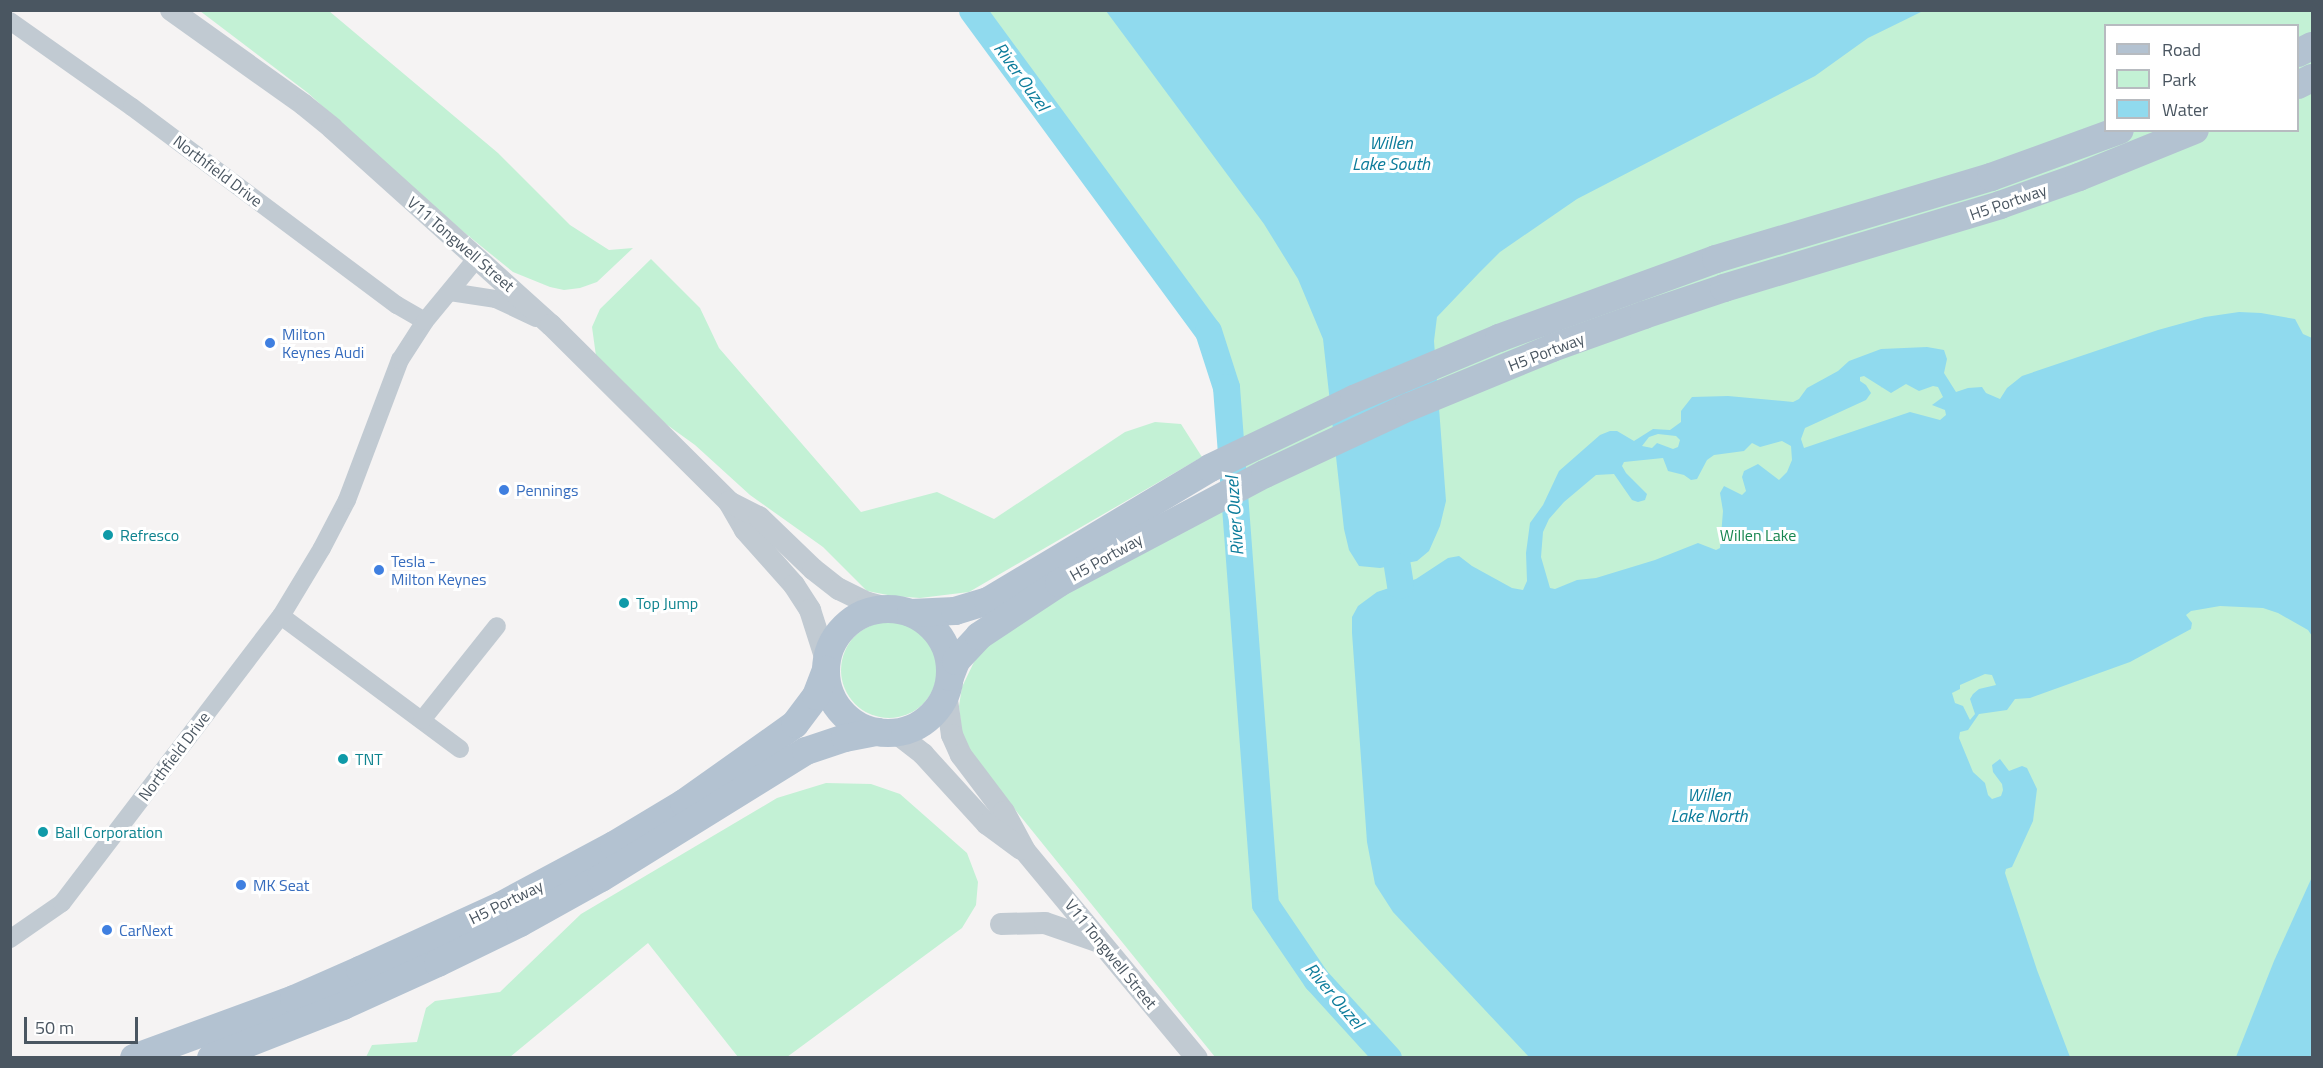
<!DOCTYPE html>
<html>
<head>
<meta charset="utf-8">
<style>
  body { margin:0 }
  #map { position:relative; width:2323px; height:1068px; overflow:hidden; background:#f5f3f3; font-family:"Titillium Web",sans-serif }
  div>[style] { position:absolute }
  .green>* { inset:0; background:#c3f1d5 }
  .round { border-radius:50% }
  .water>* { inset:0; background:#90daee }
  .river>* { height:27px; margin:-13.5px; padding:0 13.5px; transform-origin:13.5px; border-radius:13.5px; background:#90daee }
  .minor>* { height:18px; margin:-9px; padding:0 9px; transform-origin:9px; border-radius:9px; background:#c1cad2 }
  .tertiary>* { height:22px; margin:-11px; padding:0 11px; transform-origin:11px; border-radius:11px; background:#c1cad2 }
  .primary>* { height:28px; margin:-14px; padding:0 14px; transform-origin:14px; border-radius:14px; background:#b3c2d1 }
  .primary>.ring { margin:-14px; padding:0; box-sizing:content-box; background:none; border:28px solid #b3c2d1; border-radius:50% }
  .dots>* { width:16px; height:16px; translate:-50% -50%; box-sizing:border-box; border:3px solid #fff; border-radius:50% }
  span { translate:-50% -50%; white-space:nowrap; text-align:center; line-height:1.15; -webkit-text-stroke:6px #fff; paint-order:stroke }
  .street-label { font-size:16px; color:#4a5661 }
  .shop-label { font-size:16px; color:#366cbe }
  .left { translate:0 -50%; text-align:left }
  .culture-label { font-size:16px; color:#0d838f }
  .park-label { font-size:16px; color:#17864f }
  .water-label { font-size:18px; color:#0c7c9b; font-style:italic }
  .frame { position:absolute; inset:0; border:12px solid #4a5661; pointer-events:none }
  .legend { position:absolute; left:2104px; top:24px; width:195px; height:108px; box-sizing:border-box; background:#fff; border:2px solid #b7bbc0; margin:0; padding:8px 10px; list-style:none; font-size:18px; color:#4a5661 }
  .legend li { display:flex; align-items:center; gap:12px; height:30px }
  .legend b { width:30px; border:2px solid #b7bbc0 }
  .scale { position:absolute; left:24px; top:1017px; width:114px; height:27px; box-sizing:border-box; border:3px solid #4a5661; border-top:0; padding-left:8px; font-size:18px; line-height:21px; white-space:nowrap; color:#4a5661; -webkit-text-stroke:4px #fff; paint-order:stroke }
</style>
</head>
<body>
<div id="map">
  <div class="green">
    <div style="clip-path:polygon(200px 11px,329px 11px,498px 153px,570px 225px,609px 250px,633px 248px,597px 282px,580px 288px,564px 290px,550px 287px,513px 272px,439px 212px,308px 93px)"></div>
    <div style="clip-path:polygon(evenodd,972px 11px,2312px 11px,2312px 1057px,1215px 1057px,979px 765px,962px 736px,959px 706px,962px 687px,974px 662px,988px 642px,1236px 489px,1226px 387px,1208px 331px,972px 11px,2106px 26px,2298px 26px,2298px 130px,2106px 130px,2106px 26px)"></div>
    <div style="clip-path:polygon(651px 259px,700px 308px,719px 348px,861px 512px,937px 492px,994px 519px,1125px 432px,1155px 422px,1181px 424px,1202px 457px,969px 592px,920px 598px,893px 596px,867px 591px,823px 547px,750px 495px,695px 445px,652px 414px,596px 356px,592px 327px,600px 309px)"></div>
    <div class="round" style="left:841px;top:622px;width:96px;height:96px"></div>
    <div style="clip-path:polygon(826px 783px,871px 784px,900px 794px,967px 853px,978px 882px,976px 905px,962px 928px,787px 1057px,738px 1057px,648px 943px,510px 1057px,366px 1057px,372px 1045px,417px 1042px,426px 1008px,435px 1001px,500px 992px,581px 914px,777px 798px)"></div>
  </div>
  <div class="water">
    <div style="clip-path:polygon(1106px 11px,1923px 11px,1868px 38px,1815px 76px,1577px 199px,1500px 252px,1479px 273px,1437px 317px,1434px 341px,1446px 501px,1440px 526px,1429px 551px,1417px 561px,1380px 568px,1359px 566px,1349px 550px,1344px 529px,1323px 339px,1298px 279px,1264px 224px)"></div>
    <div style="clip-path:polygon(evenodd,2239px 312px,2261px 313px,2295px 319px,2303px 334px,2312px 338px,2312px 636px,2308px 630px,2278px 613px,2263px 608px,2220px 606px,2191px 611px,2186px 615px,2192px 623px,2191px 629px,2130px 662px,2030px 698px,2015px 699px,2007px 710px,1979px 714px,1968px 730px,1960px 732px,1959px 738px,1973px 772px,1985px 783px,1988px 795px,1992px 799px,2001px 796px,2003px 790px,2002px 784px,1993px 772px,1992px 765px,2000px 759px,2009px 771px,2022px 766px,2027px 768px,2037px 789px,2033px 821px,2012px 867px,2006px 869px,2005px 873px,2037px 970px,2070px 1057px,1529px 1057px,1393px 912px,1375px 884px,1367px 842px,1352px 633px,1352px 617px,1358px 606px,1377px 592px,1416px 579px,1448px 558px,1459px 556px,1472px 566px,1512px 588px,1523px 590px,1527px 581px,1526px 553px,1530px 523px,1543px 505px,1559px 471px,1600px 435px,1610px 431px,1617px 431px,1634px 441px,1653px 429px,1670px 430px,1681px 422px,1681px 411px,1692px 397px,1728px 396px,1793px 402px,1799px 399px,1807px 388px,1838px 371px,1849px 361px,1881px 349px,1927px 347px,1944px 350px,1947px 359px,1944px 373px,1956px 392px,1968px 388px,1982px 387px,1986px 393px,2000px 399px,2007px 388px,2022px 376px,2158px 330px,2205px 317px,2239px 312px,1864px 376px,1891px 393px,1906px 384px,1919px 391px,1933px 386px,1938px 387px,1943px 397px,1932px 405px,1945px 410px,1946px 415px,1940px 420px,1910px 412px,1804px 448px,1801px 439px,1805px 428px,1866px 400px,1871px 393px,1866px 385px,1860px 381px,1860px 377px,1864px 376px,2239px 312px,1658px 434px,1676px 436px,1680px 440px,1678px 447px,1673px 449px,1657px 443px,1652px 448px,1642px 446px,1649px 437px,1658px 434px,2239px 312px,1782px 441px,1791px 446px,1792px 460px,1787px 472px,1779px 480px,1758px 464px,1744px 471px,1742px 477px,1746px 491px,1742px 495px,1724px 486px,1720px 493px,1723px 511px,1720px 548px,1716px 550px,1698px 543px,1655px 560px,1596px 578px,1577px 580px,1555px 589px,1550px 588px,1541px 557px,1543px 532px,1549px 519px,1564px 502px,1596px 475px,1614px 474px,1632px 500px,1638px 502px,1645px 500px,1647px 494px,1626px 473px,1622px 466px,1624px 462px,1663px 458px,1668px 471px,1684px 475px,1691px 480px,1697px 479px,1707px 460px,1714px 455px,1744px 451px,1752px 443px,1760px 447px,1782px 441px,2239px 312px,1985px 674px,1992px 675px,1996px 685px,1979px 689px,1973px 694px,1970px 699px,1975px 714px,1970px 720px,1963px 706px,1955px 703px,1952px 693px,1960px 689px,1960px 685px,1985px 674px)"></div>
    <div style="clip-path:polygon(2312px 877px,2312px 1057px,2236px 1057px,2274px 961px)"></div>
  </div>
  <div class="river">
    <div style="left:972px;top:10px;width:398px;rotate:53.7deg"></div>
    <div style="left:1208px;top:331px;width:59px;rotate:72.2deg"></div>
    <div style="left:1226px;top:387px;width:518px;rotate:85.69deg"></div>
    <div style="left:1265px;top:904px;width:91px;rotate:55.8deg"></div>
    <div style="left:1316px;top:979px;width:107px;rotate:47.7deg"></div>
    <div style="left:1397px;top:566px;width:19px;rotate:81deg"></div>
  </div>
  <div class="minor">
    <div style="left:10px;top:21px;width:149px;rotate:35.2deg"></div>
    <div style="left:132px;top:107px;width:331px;rotate:36.8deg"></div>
    <div style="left:397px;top:305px;width:32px;rotate:30deg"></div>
    <div style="left:450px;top:292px;width:47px;rotate:8.7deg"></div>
    <div style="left:496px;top:299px;width:44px;rotate:25.4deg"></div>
    <div style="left:281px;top:616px;width:223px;rotate:36.6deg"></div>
    <div style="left:422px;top:720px;width:120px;rotate:-51.4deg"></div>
    <div style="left:10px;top:939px;width:63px;rotate:-34.7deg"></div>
    <div style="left:62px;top:903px;width:361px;rotate:-52.7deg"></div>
    <div style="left:281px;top:616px;width:79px;rotate:-58.9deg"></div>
    <div style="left:322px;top:548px;width:54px;rotate:-62.5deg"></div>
    <div style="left:347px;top:500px;width:150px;rotate:-69.3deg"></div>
    <div style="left:400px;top:360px;width:46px;rotate:-57.3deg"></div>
    <div style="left:425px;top:321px;width:82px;rotate:-50.5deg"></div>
  </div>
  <div class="tertiary">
    <div style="left:171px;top:10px;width:163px;rotate:35.5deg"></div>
    <div style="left:304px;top:105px;width:36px;rotate:39deg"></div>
    <div style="left:332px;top:128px;width:295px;rotate:42deg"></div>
    <div style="left:551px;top:325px;width:251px;rotate:44.8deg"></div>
    <div style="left:729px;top:502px;width:32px;rotate:60deg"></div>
    <div style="left:745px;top:530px;width:74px;rotate:48.3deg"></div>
    <div style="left:794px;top:585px;width:30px;rotate:57deg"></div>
    <div style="left:810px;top:610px;width:56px;rotate:72.2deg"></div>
    <div style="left:729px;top:502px;width:34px;rotate:27deg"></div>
    <div style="left:759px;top:517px;width:75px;rotate:43.9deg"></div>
    <div style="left:813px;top:569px;width:33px;rotate:38deg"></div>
    <div style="left:839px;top:589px;width:32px;rotate:26deg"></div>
    <div style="left:868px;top:603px;width:23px;rotate:15deg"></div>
    <div style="left:946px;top:693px;width:42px;rotate:81.9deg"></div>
    <div style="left:952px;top:735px;width:22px;rotate:66deg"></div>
    <div style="left:961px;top:755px;width:71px;rotate:53deg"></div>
    <div style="left:1004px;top:812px;width:44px;rotate:61.7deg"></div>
    <div style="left:1025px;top:851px;width:269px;rotate:50.3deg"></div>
    <div style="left:895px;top:732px;width:36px;rotate:38deg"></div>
    <div style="left:923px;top:754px;width:95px;rotate:47.6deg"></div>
    <div style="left:987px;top:824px;width:42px;rotate:36.3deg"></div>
    <div style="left:1001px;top:924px;width:44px;rotate:-1.3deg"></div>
    <div style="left:1045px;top:923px;width:55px;rotate:19.1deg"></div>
  </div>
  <div class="primary">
    <div style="left:2298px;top:53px;width:16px;rotate:-27deg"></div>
    <div style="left:2298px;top:85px;width:16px;rotate:-27deg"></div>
    <div class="ring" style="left:826px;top:609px;width:96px;height:96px"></div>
    <div style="left:911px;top:613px;width:44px;rotate:-2.6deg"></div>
    <div style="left:955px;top:611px;width:34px;rotate:-17deg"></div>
    <div style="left:988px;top:601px;width:259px;rotate:-30.9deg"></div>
    <div style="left:1210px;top:468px;width:160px;rotate:-25.6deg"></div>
    <div style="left:1354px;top:399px;width:157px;rotate:-22.8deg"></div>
    <div style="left:1499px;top:338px;width:231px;rotate:-20deg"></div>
    <div style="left:1716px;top:259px;width:287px;rotate:-16.6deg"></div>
    <div style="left:1991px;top:177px;width:137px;rotate:-20deg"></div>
    <div style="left:950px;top:677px;width:17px;rotate:-69deg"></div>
    <div style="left:956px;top:661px;width:34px;rotate:-47deg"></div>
    <div style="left:979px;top:636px;width:96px;rotate:-33.5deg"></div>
    <div style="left:1059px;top:583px;width:233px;rotate:-27.9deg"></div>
    <div style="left:1265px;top:474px;width:159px;rotate:-25deg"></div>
    <div style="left:1409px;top:407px;width:155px;rotate:-22.4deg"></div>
    <div style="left:1552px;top:348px;width:98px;rotate:-19.7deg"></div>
    <div style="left:1644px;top:315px;width:84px;rotate:-18.6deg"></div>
    <div style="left:1724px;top:288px;width:288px;rotate:-16.7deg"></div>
    <div style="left:2000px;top:205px;width:84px;rotate:-19.5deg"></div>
    <div style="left:2079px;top:177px;width:125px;rotate:-22.1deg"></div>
    <div style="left:134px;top:1058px;width:171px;rotate:-20.2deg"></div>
    <div style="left:294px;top:999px;width:72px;rotate:-23.7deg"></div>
    <div style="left:360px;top:970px;width:154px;rotate:-24.6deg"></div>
    <div style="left:500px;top:906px;width:129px;rotate:-28.2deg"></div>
    <div style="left:614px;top:845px;width:82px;rotate:-31deg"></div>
    <div style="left:684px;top:803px;width:136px;rotate:-35.4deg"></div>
    <div style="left:795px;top:724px;width:35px;rotate:-53deg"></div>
    <div style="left:816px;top:696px;width:28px;rotate:-69deg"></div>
    <div style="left:211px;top:1058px;width:142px;rotate:-21.5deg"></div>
    <div style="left:343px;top:1006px;width:104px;rotate:-24.4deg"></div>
    <div style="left:438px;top:963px;width:91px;rotate:-26deg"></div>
    <div style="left:520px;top:923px;width:93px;rotate:-29.1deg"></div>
    <div style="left:601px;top:878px;width:241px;rotate:-31.8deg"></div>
    <div style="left:806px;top:751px;width:41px;rotate:-18.4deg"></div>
    <div style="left:845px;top:738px;width:33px;rotate:-11deg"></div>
  </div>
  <div class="dots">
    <div style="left:270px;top:343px;background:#3f7fe0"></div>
    <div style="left:504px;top:490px;background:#3f7fe0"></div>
    <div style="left:108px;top:535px;background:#0f9aa8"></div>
    <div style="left:379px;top:570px;background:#3f7fe0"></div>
    <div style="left:624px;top:603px;background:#0f9aa8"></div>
    <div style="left:343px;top:759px;background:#0f9aa8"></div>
    <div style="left:43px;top:832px;background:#0f9aa8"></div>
    <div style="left:241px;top:885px;background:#3f7fe0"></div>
    <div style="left:107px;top:930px;background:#3f7fe0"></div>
  </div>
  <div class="street-label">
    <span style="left:218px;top:171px;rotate:37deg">Northfield Drive</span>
    <span style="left:2008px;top:202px;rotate:-19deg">H5 Portway</span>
    <span style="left:461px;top:244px;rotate:41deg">V11 Tongwell Street</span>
    <span style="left:1546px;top:352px;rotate:-21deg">H5 Portway</span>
    <span style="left:1106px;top:557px;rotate:-29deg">H5 Portway</span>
    <span style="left:174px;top:756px;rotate:-53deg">Northfield Drive</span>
    <span style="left:506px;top:902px;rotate:-26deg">H5 Portway</span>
    <span style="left:1111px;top:954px;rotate:51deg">V11 Tongwell Street</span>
  </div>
  <div class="shop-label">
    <span class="left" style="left:282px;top:343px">Milton<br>Keynes Audi</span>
    <span class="left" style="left:516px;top:490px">Pennings</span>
    <span class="left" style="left:391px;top:570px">Tesla -<br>Milton Keynes</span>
    <span class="left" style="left:253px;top:885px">MK Seat</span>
    <span class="left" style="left:119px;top:930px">CarNext</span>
  </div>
  <div class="culture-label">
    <span class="left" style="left:120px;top:535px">Refresco</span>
    <span class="left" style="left:636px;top:603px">Top Jump</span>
    <span class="left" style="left:355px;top:759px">TNT</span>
    <span class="left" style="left:55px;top:832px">Ball Corporation</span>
  </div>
  <div class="park-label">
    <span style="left:1758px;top:535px">Willen Lake</span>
  </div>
  <div class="water-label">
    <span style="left:1021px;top:77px;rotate:54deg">River Ouzel</span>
    <span style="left:1391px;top:154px">Willen<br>Lake South</span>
    <span style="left:1235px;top:516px;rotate:-94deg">River Ouzel</span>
    <span style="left:1709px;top:806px">Willen<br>Lake North</span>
    <span style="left:1334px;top:996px;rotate:50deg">River Ouzel</span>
  </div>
  <div class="frame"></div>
  <ul class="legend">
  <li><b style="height:8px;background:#b3c2d1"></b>Road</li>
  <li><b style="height:16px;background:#c3f1d5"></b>Park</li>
  <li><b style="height:16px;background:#90daee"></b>Water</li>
  </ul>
  <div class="scale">50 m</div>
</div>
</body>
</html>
